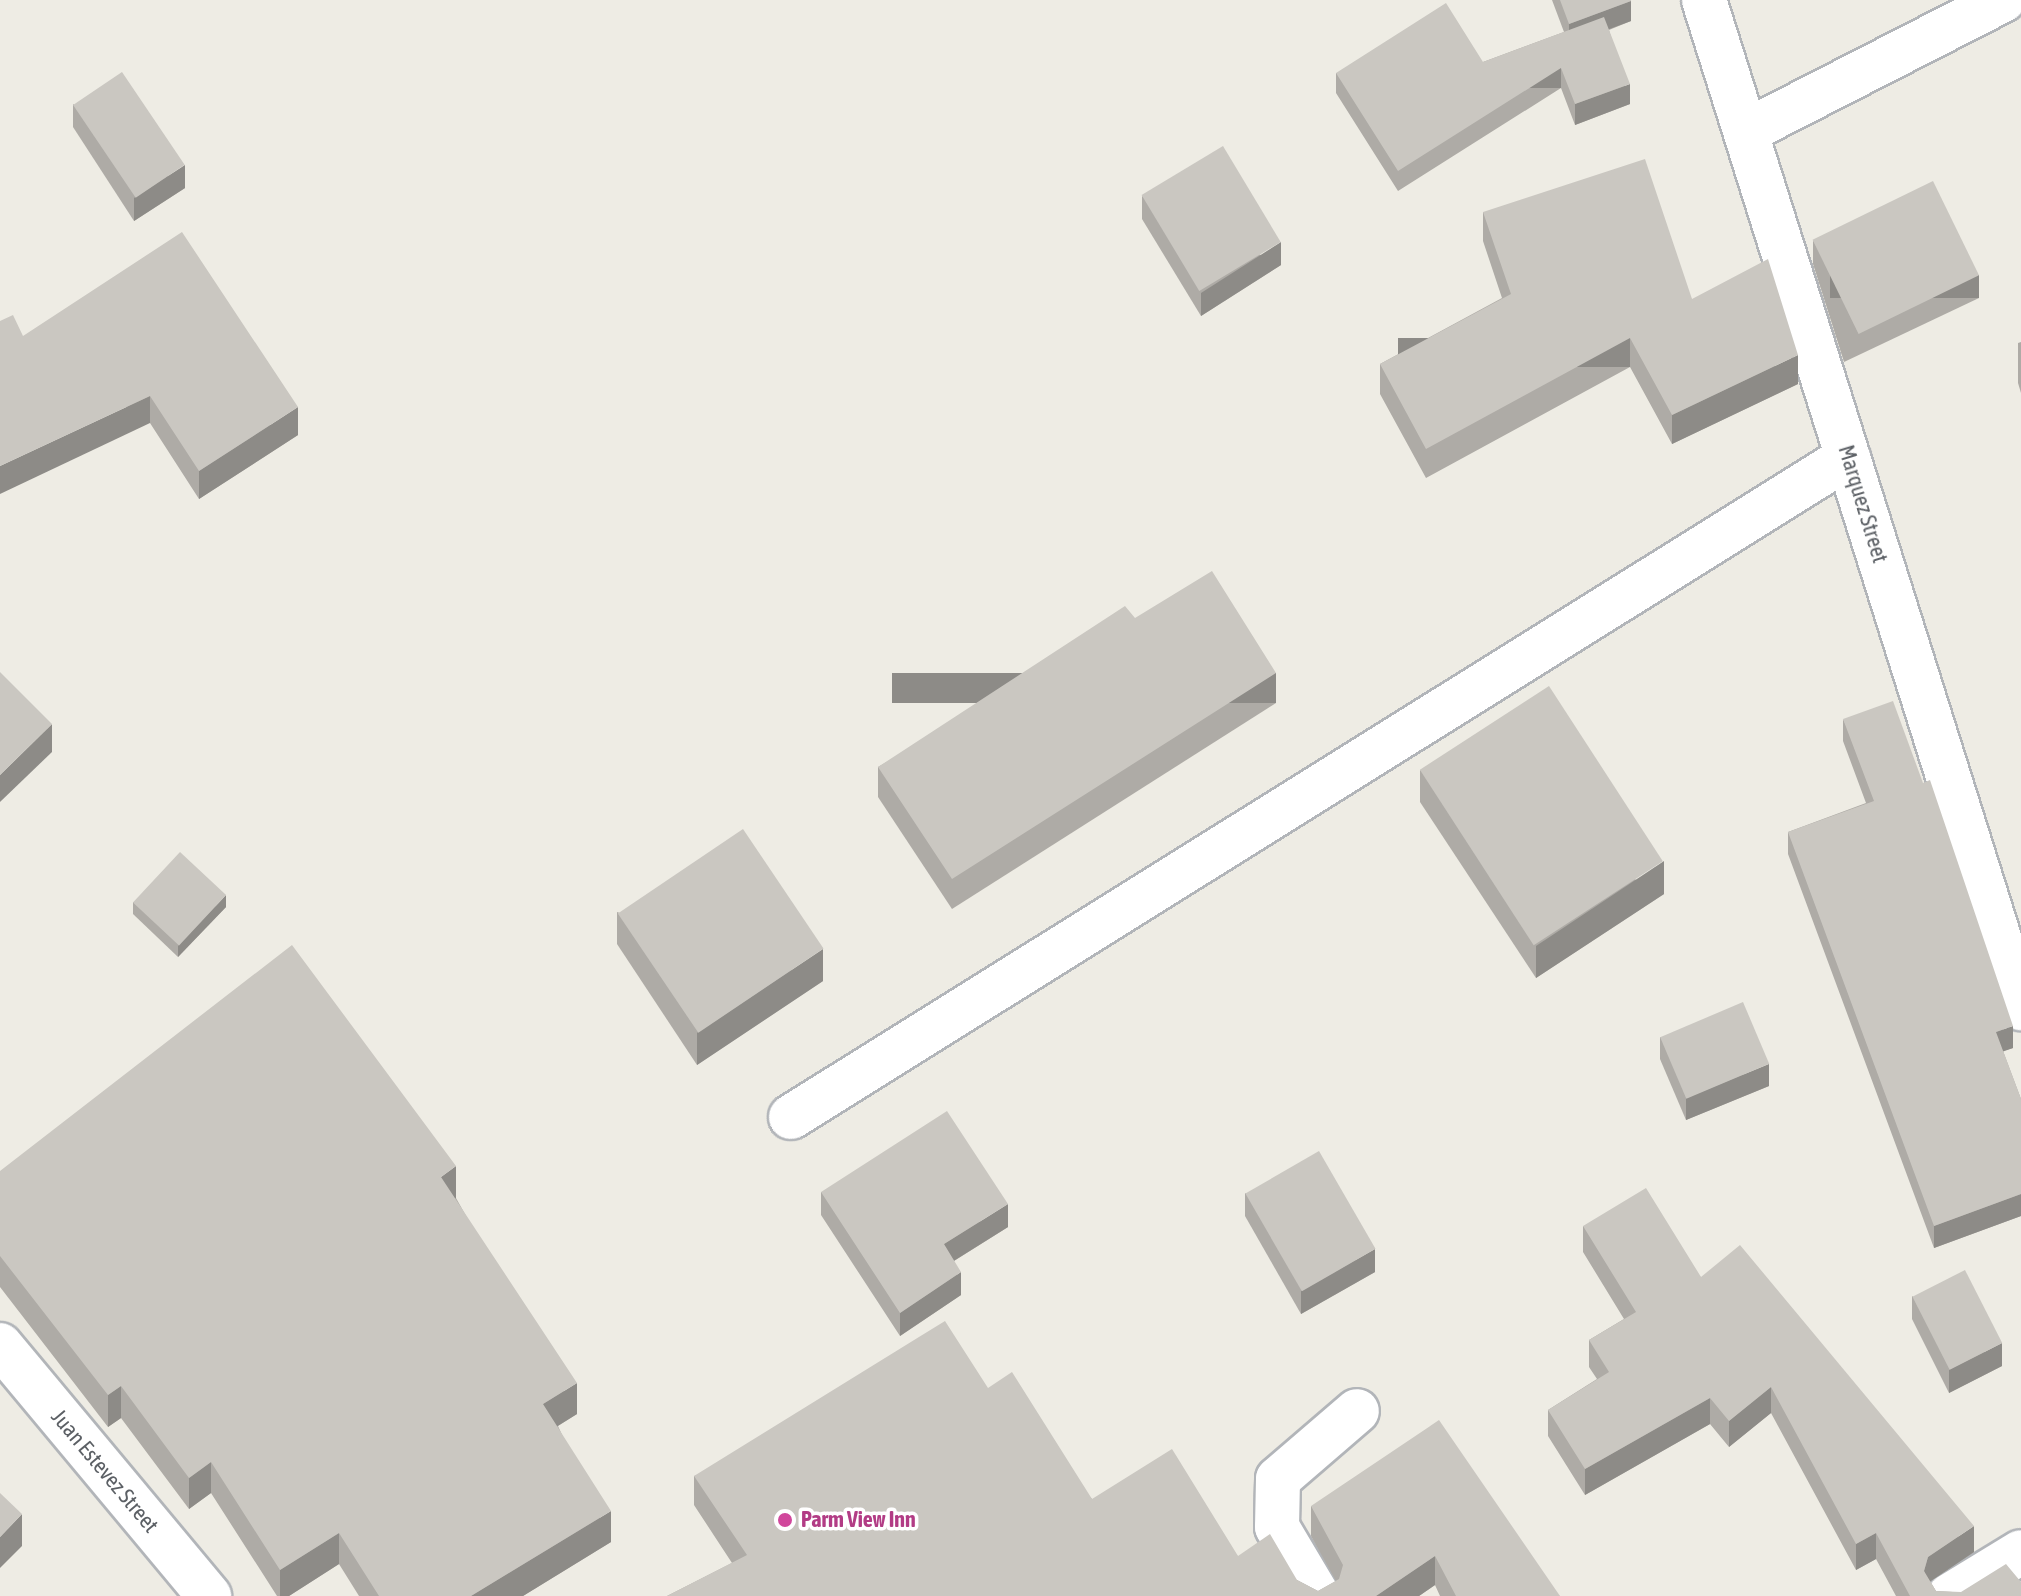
<!DOCTYPE html>
<html>
<head>
<meta charset="utf-8">
<style>
  body { margin:0 }
  #map { position:relative; width:2021px; height:1596px; overflow:hidden; background:#eeece4; font-family:"Asap Condensed",sans-serif }
  div>[style] { position:absolute }
  .roads { filter:drop-shadow(2px 0 #b2b5b9) drop-shadow(-2px 0 #b2b5b9) drop-shadow(0 2px #b2b5b9) drop-shadow(0 -2px #b2b5b9) }
  .minor>* { height:44px; margin:-22px; padding:0 22px; transform-origin:22px; border-radius:22px; background:#fff }
  .tertiary>* { height:44px; margin:-22px; padding:0 22px; transform-origin:22px; border-radius:22px; background:#fff }
  .wall>* { inset:0; background:#aeaba6 }
  .shaded-wall>* { inset:0; background:#8d8b87; transform-origin:0 0 }
  .building>* { inset:0; background:#cac7c1; transform-origin:0 0 }
  .dots>* { width:22px; height:22px; translate:-50% -50%; box-sizing:border-box; border:4px solid #fff; border-radius:50% }
  span { translate:-50% -50%; white-space:nowrap; text-align:center; line-height:1.15; -webkit-text-stroke:7px #fff; paint-order:stroke }
  .street-label { font-size:22px; color:#5c6065 }
  .hotel-label { font-size:22px; color:#b23c85; font-weight:700 }
  .left { translate:0 -50%; text-align:left }
</style>
</head>
<body>
<div id="map">
  <div class="roads">
    <div class="minor">
      <div style="left:1747px;top:131px;width:288px;rotate:-27.1deg"></div>
      <div style="left:791px;top:1117px;width:1246px;rotate:-31.98deg"></div>
      <div style="left:0;top:1345px;width:327px;rotate:50.2deg"></div>
      <div style="left:1318px;top:1596px;width:80px;rotate:-120.7deg"></div>
      <div style="left:1277px;top:1527px;width:48px;rotate:-88.8deg"></div>
      <div style="left:1278px;top:1479px;width:104px;rotate:-40.7deg"></div>
      <div style="left:1949px;top:1596px;width:84px;rotate:-31.4deg"></div>
    </div>
    <div class="tertiary">
      <div style="left:1704px;top:0;width:1057px;rotate:72.54deg"></div>
    </div>
  </div>
  <div class="wall">
    <div style="clip-path:polygon(1552px 0,1631px 0,1631px 21px,1609px 30px,1630px 104px,1575px 125px,1561px 88px,1398px 191px,1336px 93px,1336px 73px,1483px 62px,1564px 32px)"></div>
    <div style="clip-path:polygon(73px 104px,185px 188px,134px 221px,73px 127px)"></div>
    <div style="clip-path:polygon(1142px 196px,1281px 265px,1201px 316px,1142px 219px)"></div>
    <div style="clip-path:polygon(1483px 212px,1692px 299px,1798px 384px,1672px 444px,1630px 367px,1426px 478px,1380px 394px,1380px 364px,1502px 298px,1483px 241px)"></div>
    <div style="clip-path:polygon(1813px 241px,1979px 298px,1844px 362px,1813px 264px)"></div>
    <div style="clip-path:polygon(23px 336px,298px 435px,199px 499px,150px 423px)"></div>
    <div style="clip-path:polygon(2021px 342px,2021px 393px,2018px 383px,2018px 343px)"></div>
    <div style="clip-path:polygon(1135px 618px,1276px 703px,952px 909px,878px 797px,878px 767px)"></div>
    <div style="clip-path:polygon(1843px 719px,2013px 1048px,2003px 1051px,2021px 1099px,2021px 1216px,1934px 1248px,1788px 854px,1788px 832px,1866px 803px,1843px 741px)"></div>
    <div style="clip-path:polygon(1420px 770px,1664px 894px,1536px 978px,1420px 802px)"></div>
    <div style="clip-path:polygon(133px 902px,226px 907px,178px 957px,133px 914px)"></div>
    <div style="clip-path:polygon(617px 912px,823px 981px,697px 1065px,617px 944px)"></div>
    <div style="clip-path:polygon(1660px 1037px,1769px 1086px,1686px 1120px,1660px 1059px)"></div>
    <div style="clip-path:polygon(0 1171px,456px 1198px,577px 1414px,558px 1426px,611px 1542px,523px 1596px,359px 1596px,339px 1564px,289px 1596px,277px 1596px,211px 1493px,189px 1509px,121px 1418px,108px 1427px,0 1287px)"></div>
    <div style="clip-path:polygon(821px 1192px,1008px 1227px,954px 1261px,961px 1295px,900px 1336px,821px 1215px)"></div>
    <div style="clip-path:polygon(1245px 1193px,1375px 1272px,1301px 1314px,1245px 1216px)"></div>
    <div style="clip-path:polygon(1583px 1226px,1701px 1277px,1974px 1552px,1930px 1581px,1936px 1591px,2021px 1596px,1896px 1596px,1876px 1559px,1856px 1570px,1771px 1413px,1729px 1447px,1710px 1424px,1585px 1495px,1548px 1436px,1548px 1410px,1597px 1379px,1589px 1367px,1589px 1340px,1624px 1319px,1583px 1252px)"></div>
    <div style="clip-path:polygon(1912px 1296px,2002px 1366px,1949px 1393px,1912px 1319px)"></div>
    <div style="clip-path:polygon(988px 1388px,1092px 1499px,1238px 1556px,1297px 1580px,1318px 1591px,1336px 1581px,1311px 1536px,1311px 1506px,1560px 1596px,1440px 1596px,1435px 1585px,1419px 1596px,667px 1596px,732px 1563px,694px 1505px,694px 1476px)"></div>
  </div>
  <div class="shaded-wall">
    <div style="clip-path:polygon(1631px 1px,1631px 21px,1569px 44px,1569px 24px)"></div>
    <div style="left:1561px;top:68px;width:20px;height:193px;rotate:90deg"></div>
    <div style="clip-path:polygon(1630px 84px,1630px 104px,1575px 125px,1575px 104px)"></div>
    <div style="clip-path:polygon(185px 165px,185px 188px,134px 221px,134px 198px)"></div>
    <div style="clip-path:polygon(1281px 242px,1281px 265px,1201px 316px,1201px 293px)"></div>
    <div style="left:1979px;top:275px;width:23px;height:149px;rotate:90deg"></div>
    <div style="left:1630px;top:338px;width:29px;height:232px;rotate:90deg"></div>
    <div style="clip-path:polygon(1798px 355px,1798px 384px,1672px 444px,1672px 415px)"></div>
    <div style="clip-path:polygon(150px 396px,150px 423px,0 494px,0 466px)"></div>
    <div style="clip-path:polygon(298px 407px,298px 435px,199px 499px,199px 471px)"></div>
    <div style="left:1276px;top:673px;width:30px;height:384px;rotate:90deg"></div>
    <div style="clip-path:polygon(52px 724px,52px 752px,0 802px,0 775px)"></div>
    <div style="clip-path:polygon(1664px 861px,1664px 894px,1536px 978px,1536px 946px)"></div>
    <div style="clip-path:polygon(226px 895px,226px 907px,178px 957px,178px 946px)"></div>
    <div style="clip-path:polygon(823px 949px,823px 981px,697px 1065px,697px 1033px)"></div>
    <div style="clip-path:polygon(2013px 1026px,2013px 1048px,1996px 1054px,1996px 1032px)"></div>
    <div style="clip-path:polygon(1769px 1064px,1769px 1086px,1686px 1120px,1686px 1098px)"></div>
    <div style="clip-path:polygon(456px 1166px,456px 1198px,441px 1208px,441px 1177px)"></div>
    <div style="clip-path:polygon(2021px 1194px,2021px 1216px,1934px 1248px,1934px 1226px)"></div>
    <div style="clip-path:polygon(1008px 1204px,1008px 1227px,944px 1267px,944px 1244px)"></div>
    <div style="clip-path:polygon(1375px 1249px,1375px 1272px,1301px 1314px,1301px 1291px)"></div>
    <div style="clip-path:polygon(961px 1272px,961px 1295px,900px 1336px,900px 1313px)"></div>
    <div style="clip-path:polygon(2002px 1343px,2002px 1366px,1949px 1393px,1949px 1370px)"></div>
    <div style="clip-path:polygon(577px 1383px,577px 1414px,543px 1435px,543px 1404px)"></div>
    <div style="clip-path:polygon(121px 1386px,121px 1418px,108px 1427px,108px 1395px)"></div>
    <div style="clip-path:polygon(1771px 1387px,1771px 1413px,1729px 1447px,1729px 1421px)"></div>
    <div style="clip-path:polygon(1710px 1398px,1710px 1424px,1585px 1495px,1585px 1469px)"></div>
    <div style="clip-path:polygon(211px 1462px,211px 1493px,189px 1509px,189px 1478px)"></div>
    <div style="clip-path:polygon(611px 1511px,611px 1542px,523px 1596px,471px 1596px)"></div>
    <div style="clip-path:polygon(22px 1514px,22px 1546px,0 1568px,0 1537px)"></div>
    <div style="clip-path:polygon(1974px 1526px,1974px 1552px,1928px 1583px,1924px 1571px,1928px 1557px)"></div>
    <div style="clip-path:polygon(339px 1533px,339px 1564px,289px 1596px,280px 1596px,280px 1570px)"></div>
    <div style="clip-path:polygon(1876px 1533px,1876px 1559px,1856px 1570px,1856px 1544px)"></div>
    <div style="clip-path:polygon(1435px 1556px,1435px 1585px,1419px 1596px,1376px 1596px)"></div>
  </div>
  <div class="building">
    <div style="clip-path:polygon(1560px 0,1631px 0,1631px 1px,1569px 24px)"></div>
    <div style="clip-path:polygon(1446px 3px,1483px 62px,1604px 17px,1630px 84px,1575px 104px,1561px 68px,1398px 171px,1336px 73px)"></div>
    <div style="left:122px;top:72px;width:112px;height:59px;rotate:56deg"></div>
    <div style="left:1223px;top:146px;width:112px;height:95px;rotate:59deg"></div>
    <div style="clip-path:polygon(1645px 159px,1692px 299px,1768px 259px,1798px 355px,1672px 415px,1630px 338px,1426px 449px,1380px 364px,1511px 294px,1483px 212px)"></div>
    <div style="left:1933px;top:181px;width:105px;height:134px;rotate:64deg"></div>
    <div style="clip-path:polygon(182px 232px,298px 407px,199px 471px,150px 396px,0 466px,0 321px,13px 315px,23px 336px)"></div>
    <div style="clip-path:polygon(1212px 571px,1276px 673px,952px 879px,878px 767px,1125px 606px,1135px 618px)"></div>
    <div style="clip-path:polygon(0 672px,52px 724px,0 775px)"></div>
    <div style="left:1549px;top:686px;width:209px;height:154px;rotate:57deg"></div>
    <div style="clip-path:polygon(1893px 701px,1923px 783px,1930px 780px,2013px 1026px,1996px 1032px,2021px 1099px,2021px 1194px,1934px 1226px,1788px 832px,1874px 801px,1843px 719px)"></div>
    <div style="left:743px;top:829px;width:144px;height:151px;rotate:56deg"></div>
    <div style="left:180px;top:852px;width:63px;height:69px;rotate:43deg"></div>
    <div style="clip-path:polygon(292px 945px,456px 1166px,441px 1177px,577px 1383px,543px 1404px,611px 1511px,471px 1596px,379px 1596px,339px 1533px,280px 1570px,211px 1462px,189px 1478px,121px 1386px,108px 1395px,0 1256px,0 1171px)"></div>
    <div style="left:1743px;top:1002px;width:67px;height:90px;rotate:67deg"></div>
    <div style="clip-path:polygon(947px 1111px,1008px 1204px,944px 1244px,961px 1272px,900px 1313px,821px 1192px)"></div>
    <div style="left:1319px;top:1151px;width:113px;height:85px;rotate:60deg"></div>
    <div style="clip-path:polygon(1646px 1188px,1701px 1277px,1740px 1245px,1974px 1526px,1928px 1557px,1924px 1571px,1936px 1591px,1961px 1592px,2006px 1564px,2021px 1582px,2021px 1596px,1910px 1596px,1876px 1533px,1856px 1544px,1771px 1387px,1729px 1421px,1710px 1398px,1585px 1469px,1548px 1410px,1609px 1372px,1589px 1340px,1636px 1312px,1583px 1226px)"></div>
    <div style="left:1965px;top:1270px;width:82px;height:59px;rotate:63deg"></div>
    <div style="clip-path:polygon(945px 1321px,988px 1388px,1012px 1372px,1092px 1499px,1172px 1449px,1238px 1556px,1270px 1534px,1297px 1580px,1318px 1591px,1339px 1579px,1343px 1565px,1311px 1506px,1439px 1420px,1560px 1596px,1456px 1596px,1435px 1556px,1376px 1596px,667px 1596px,747px 1555px,694px 1476px)"></div>
    <div style="clip-path:polygon(0 1493px,22px 1514px,0 1537px)"></div>
  </div>
  <div class="dots">
    <div style="left:785px;top:1520px;background:#d1479c"></div>
  </div>
  <div class="street-label">
    <span style="left:1863px;top:504px;rotate:73deg">Marquez Street</span>
    <span style="left:105px;top:1471px;rotate:50deg">Juan Estevez Street</span>
  </div>
  <div class="hotel-label">
    <span class="left" style="left:801px;top:1520px">Parm View Inn</span>
  </div>
</div>
</body>
</html>
